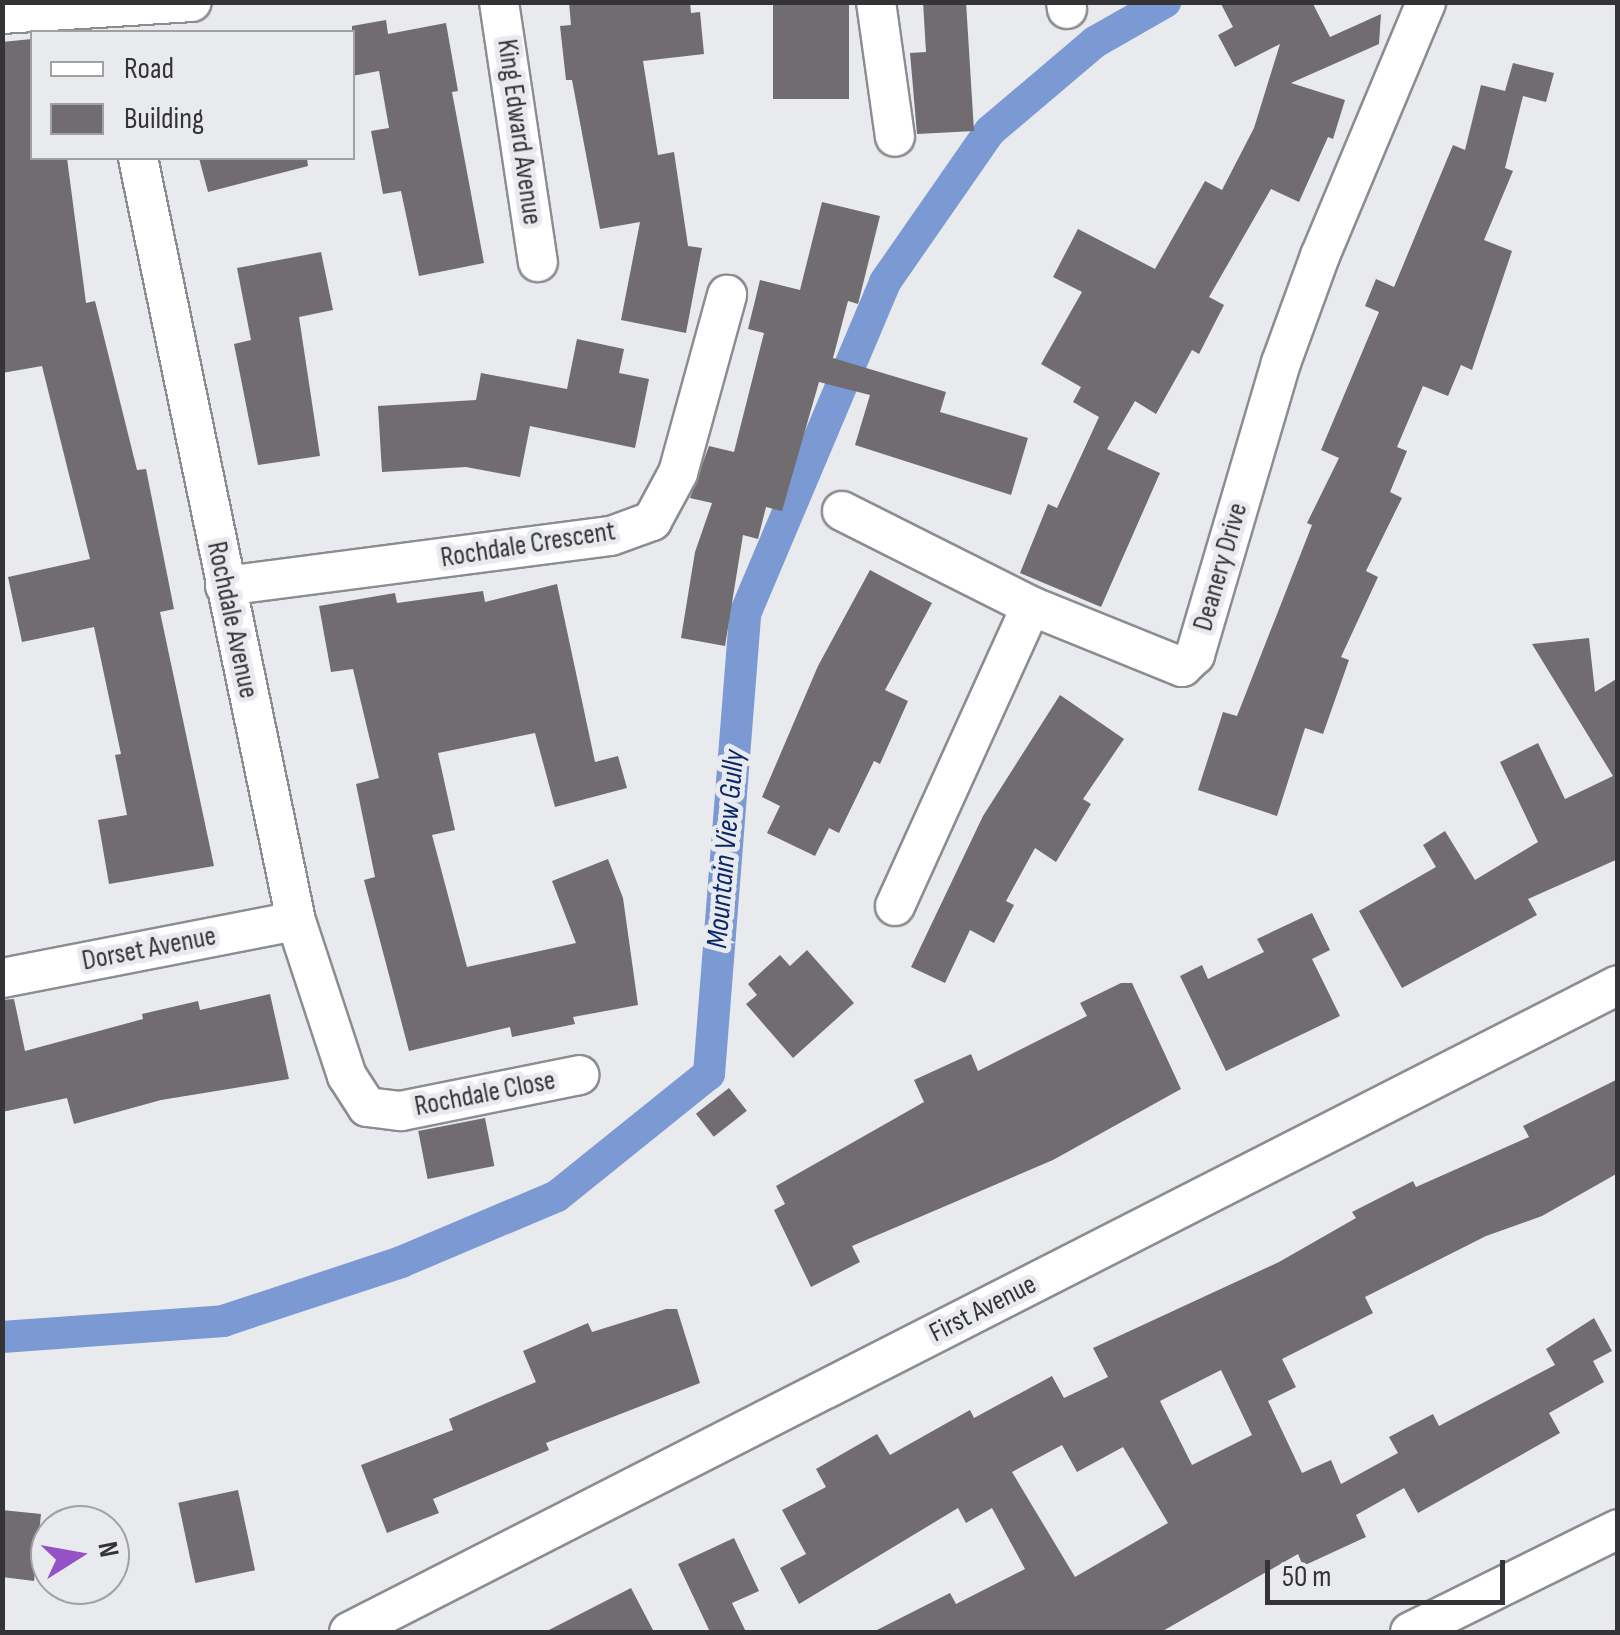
<!DOCTYPE html>
<html>
<head>
<meta charset="utf-8">
<style>
  body { margin:0 }
  #map { position:relative; width:1620px; height:1635px; overflow:hidden; background:#e9eaee; font-family:"Sofia Sans Condensed",sans-serif }
  div>[style] { position:absolute }
  .canal>* { height:32px; margin:-16px; padding:0 16px; transform-origin:16px; border-radius:16px; background:#7b99d2 }
  .building>* { inset:0; background:#706c6f; transform-origin:0 0 }
  .roads { filter:drop-shadow(2px 0 #8c8d90) drop-shadow(-2px 0 #8c8d90) drop-shadow(0 2px #8c8d90) drop-shadow(0 -2px #8c8d90) }
  .minor>* { height:38px; margin:-19px; padding:0 19px; transform-origin:19px; border-radius:19px; background:#fff }
  span { translate:-50% -50%; white-space:nowrap; text-align:center; line-height:1.15; -webkit-text-stroke:10px #e9eaee; paint-order:stroke }
  .street-label { font-size:28px; color:#343436 }
  .water-label { font-size:30px; color:#09286a; font-style:italic }
  .frame { position:absolute; inset:0; border:5px solid #343436; pointer-events:none }
  .legend { position:absolute; left:30px; top:30px; width:325px; height:130px; box-sizing:border-box; background:#e9eaee; border:2px solid #a1a1a4; margin:0; padding:12px 18px; list-style:none; font-size:30px; color:#343436 }
  .legend li { display:flex; align-items:center; gap:20px; height:50px }
  .legend b { width:50px; border:2px solid #a1a1a4 }
  .north { position:absolute; left:30px; top:1505px; width:100px; height:100px; box-sizing:border-box; background:#e9eaee; border:2px solid #a1a1a4; border-radius:50%; rotate:79deg; font-size:28px; font-weight:700; line-height:40px; text-align:center; color:#343436 }
  .north::after { content:''; display:block; margin:auto; width:35px; height:45px; background:#9551c6; clip-path:polygon(50% 0,100% 100%,50% 72%,0 100%) }
  .scale { position:absolute; left:1265px; top:1560px; width:240px; height:45px; box-sizing:border-box; border:5px solid #343436; border-top:0; padding-left:12px; font-size:30px; line-height:35px; white-space:nowrap; color:#343436; -webkit-text-stroke:8px #e9eaee; paint-order:stroke }
</style>
</head>
<body>
<div id="map">
  <div class="canal">
    <div style="left:2px;top:1337px;width:222px;rotate:-4.1deg"></div>
    <div style="left:223px;top:1321px;width:188px;rotate:-18.3deg"></div>
    <div style="left:401px;top:1262px;width:169px;rotate:-22.9deg"></div>
    <div style="left:557px;top:1196px;width:195px;rotate:-38.8deg"></div>
    <div style="left:709px;top:1074px;width:461px;rotate:-85.5deg"></div>
    <div style="left:745px;top:614px;width:360px;rotate:-67.1deg"></div>
    <div style="left:885px;top:282px;width:184px;rotate:-55.2deg"></div>
    <div style="left:990px;top:131px;width:138px;rotate:-40.3deg"></div>
    <div style="left:1095px;top:42px;width:81px;rotate:-29.7deg"></div>
  </div>
  <div class="building">
    <div style="clip-path:polygon(569px 2px,690px 2px,691px 13px,700px 12px,704px 54px,643px 61px,658px 155px,674px 152px,688px 246px,702px 248px,686px 333px,621px 320px,640px 222px,600px 229px,572px 80px,566px 80px,560px 26px,571px 25px)"></div>
    <div style="left:773px;top:2px;width:76px;height:97px"></div>
    <div style="clip-path:polygon(923px 2px,966px 2px,974px 131px,917px 134px,910px 53px,926px 52px)"></div>
    <div style="clip-path:polygon(1220px 2px,1312px 2px,1330px 37px,1381px 14px,1379px 44px,1291px 83px,1345px 100px,1333px 139px,1328px 137px,1299px 202px,1271px 189px,1209px 297px,1224px 305px,1199px 354px,1192px 350px,1156px 414px,1135px 401px,1107px 449px,1160px 473px,1101px 607px,1020px 573px,1048px 504px,1057px 508px,1099px 417px,1073px 402px,1081px 387px,1041px 364px,1082px 292px,1053px 277px,1078px 229px,1155px 269px,1205px 181px,1222px 190px,1254px 128px,1280px 44px,1235px 67px,1218px 35px,1233px 27px)"></div>
    <div style="clip-path:polygon(386px 20px,388px 34px,446px 23px,458px 91px,452px 92px,484px 263px,419px 276px,401px 191px,383px 194px,371px 131px,389px 128px,379px 71px,352px 76px,352px 26px)"></div>
    <div style="clip-path:polygon(32px 39px,32px 158px,67px 158px,86px 303px,95px 301px,137px 470px,146px 469px,174px 609px,160px 612px,214px 866px,109px 884px,98px 820px,127px 815px,115px 755px,121px 754px,94px 627px,22px 642px,8px 577px,90px 559px,42px 366px,2px 373px,2px 42px)"></div>
    <div style="clip-path:polygon(1513px 63px,1554px 73px,1546px 102px,1523px 96px,1505px 168px,1513px 171px,1484px 240px,1512px 251px,1472px 370px,1461px 365px,1448px 396px,1423px 386px,1397px 447px,1407px 451px,1390px 492px,1402px 498px,1366px 571px,1378px 577px,1341px 657px,1349px 660px,1323px 734px,1305px 728px,1277px 816px,1198px 790px,1223px 712px,1237px 716px,1312px 525px,1307px 523px,1339px 458px,1321px 450px,1379px 312px,1365px 306px,1376px 279px,1394px 287px,1453px 145px,1465px 150px,1481px 85px,1505px 91px)"></div>
    <div style="clip-path:polygon(199px 158px,307px 158px,308px 166px,208px 192px)"></div>
    <div style="clip-path:polygon(822px 202px,880px 216px,858px 304px,848px 301px,833px 358px,946px 392px,940px 412px,1028px 438px,1011px 495px,855px 445px,870px 395px,819px 382px,782px 511px,766px 507px,758px 539px,743px 535px,725px 646px,681px 638px,695px 552px,712px 503px,690px 498px,709px 446px,734px 452px,764px 333px,748px 329px,760px 280px,800px 290px)"></div>
    <div style="clip-path:polygon(321px 252px,333px 310px,299px 317px,320px 456px,258px 465px,234px 344px,251px 340px,237px 268px)"></div>
    <div style="clip-path:polygon(577px 339px,624px 349px,619px 373px,649px 379px,635px 448px,530px 426px,520px 477px,466px 467px,382px 472px,378px 406px,476px 400px,481px 373px,567px 389px)"></div>
    <div style="clip-path:polygon(870px 570px,932px 603px,885px 690px,908px 701px,880px 764px,874px 761px,839px 833px,829px 828px,815px 856px,767px 833px,780px 806px,762px 797px,818px 666px)"></div>
    <div style="clip-path:polygon(557px 584px,595px 762px,618px 756px,627px 788px,555px 807px,535px 733px,438px 753px,455px 830px,432px 835px,467px 967px,576px 943px,552px 881px,608px 859px,623px 898px,638px 1005px,573px 1017px,575px 1024px,512px 1037px,510px 1027px,409px 1051px,364px 880px,375px 877px,356px 784px,379px 778px,353px 669px,331px 672px,319px 606px,395px 593px,397px 603px,483px 591px,485px 602px)"></div>
    <div style="clip-path:polygon(1589px 638px,1595px 692px,1618px 678px,1618px 859px,1528px 899px,1537px 915px,1402px 988px,1359px 911px,1436px 867px,1423px 845px,1445px 831px,1475px 880px,1538px 842px,1500px 762px,1538px 743px,1565px 799px,1613px 776px,1532px 644px)"></div>
    <div style="clip-path:polygon(1060px 695px,1124px 739px,1083px 799px,1091px 804px,1056px 862px,1035px 848px,1006px 901px,1014px 905px,994px 943px,970px 930px,945px 983px,911px 967px,983px 816px)"></div>
    <div style="clip-path:polygon(1312px 913px,1330px 950px,1312px 959px,1340px 1016px,1226px 1071px,1180px 976px,1202px 965px,1208px 979px,1264px 952px,1257px 939px)"></div>
    <div style="clip-path:polygon(807px 950px,854px 1003px,793px 1058px,746px 1004px,757px 995px,748px 984px,780px 955px,790px 966px)"></div>
    <div style="clip-path:polygon(1121px 983px,1132px 983px,1181px 1089px,1053px 1160px,852px 1246px,860px 1262px,811px 1287px,774px 1210px,785px 1204px,776px 1186px,924px 1102px,914px 1080px,971px 1054px,978px 1071px,1087px 1016px,1080px 1003px)"></div>
    <div style="clip-path:polygon(270px 994px,289px 1079px,161px 1100px,74px 1124px,67px 1098px,2px 1112px,2px 1000px,14px 999px,25px 1051px,143px 1019px,142px 1014px,198px 1001px,200px 1010px)"></div>
    <div style="clip-path:polygon(evenodd,1618px 1079px,1618px 1173px,1542px 1216px,1486px 1236px,1365px 1297px,1373px 1313px,1282px 1359px,1296px 1387px,1268px 1401px,1302px 1473px,1331px 1460px,1341px 1484px,1398px 1453px,1389px 1437px,1433px 1414px,1439px 1426px,1555px 1365px,1546px 1349px,1594px 1318px,1612px 1351px,1593px 1361px,1604px 1382px,1549px 1413px,1560px 1433px,1418px 1513px,1404px 1488px,1356px 1515px,1366px 1537px,1303px 1566px,1298px 1554px,1161px 1632px,873px 1632px,950px 1593px,956px 1604px,1025px 1569px,992px 1508px,966px 1523px,958px 1508px,799px 1604px,780px 1568px,806px 1554px,782px 1510px,826px 1487px,816px 1469px,877px 1434px,890px 1455px,970px 1410px,974px 1418px,1052px 1376px,1064px 1398px,1108px 1377px,1093px 1348px,1279px 1262px,1356px 1218px,1352px 1212px,1413px 1181px,1416px 1187px,1529px 1137px,1523px 1126px,1618px 1079px,1221px 1370px,1252px 1435px,1192px 1465px,1160px 1401px,1221px 1370px,1618px 1079px,1062px 1445px,1077px 1472px,1123px 1447px,1168px 1523px,1075px 1577px,1012px 1472px,1062px 1445px)"></div>
    <div style="left:729px;top:1088px;width:29px;height:42px;rotate:52deg"></div>
    <div style="left:485px;top:1118px;width:49px;height:68px;rotate:79deg"></div>
    <div style="clip-path:polygon(666px 1309px,677px 1309px,700px 1383px,546px 1443px,549px 1450px,433px 1499px,439px 1513px,387px 1533px,361px 1465px,453px 1430px,449px 1419px,536px 1382px,523px 1351px,588px 1323px,592px 1332px)"></div>
    <div style="left:238px;top:1490px;width:82px;height:61px;rotate:78deg"></div>
    <div style="clip-path:polygon(2px 1510px,41px 1514px,34px 1581px,2px 1577px)"></div>
    <div style="clip-path:polygon(734px 1538px,759px 1591px,732px 1603px,746px 1632px,710px 1632px,678px 1564px)"></div>
    <div style="clip-path:polygon(631px 1588px,654px 1632px,545px 1632px)"></div>
  </div>
  <div class="roads">
    <div class="minor">
      <div style="left:499px;top:2px;width:263px;rotate:81.5deg"></div>
      <div style="left:876px;top:2px;width:136px;rotate:82deg"></div>
      <div style="left:1066px;top:2px;width:7px;rotate:82deg"></div>
      <div style="left:2px;top:14px;width:190px;rotate:-3.6deg"></div>
      <div style="left:138px;top:158px;width:779px;rotate:78.3deg"></div>
      <div style="left:296px;top:921px;width:163px;rotate:71.8deg"></div>
      <div style="left:347px;top:1076px;width:37px;rotate:57deg"></div>
      <div style="left:367px;top:1107px;width:34px;rotate:7deg"></div>
      <div style="left:401px;top:1111px;width:182px;rotate:-11.4deg"></div>
      <div style="left:842px;top:511px;width:212px;rotate:26.7deg"></div>
      <div style="left:1031px;top:606px;width:163px;rotate:22deg"></div>
      <div style="left:1182px;top:667px;width:18px;rotate:-43deg"></div>
      <div style="left:1195px;top:655px;width:304px;rotate:-73.6deg"></div>
      <div style="left:1281px;top:363px;width:114px;rotate:-70deg"></div>
      <div style="left:1320px;top:256px;width:275px;rotate:-67.3deg"></div>
      <div style="left:225px;top:586px;width:389px;rotate:-7.4deg"></div>
      <div style="left:611px;top:536px;width:44px;rotate:-20.1deg"></div>
      <div style="left:652px;top:521px;width:55px;rotate:-61.6deg"></div>
      <div style="left:678px;top:473px;width:185px;rotate:-74.6deg"></div>
      <div style="left:895px;top:906px;width:329px;rotate:-65.6deg"></div>
      <div style="left:2px;top:978px;width:299px;rotate:-11deg"></div>
      <div style="left:349px;top:1632px;width:1424px;rotate:-27.01deg"></div>
      <div style="left:1410px;top:1632px;width:232px;rotate:-26.3deg"></div>
    </div>
  </div>
  <div class="street-label">
    <span style="left:519px;top:132px;rotate:82deg">King Edward Avenue</span>
    <span style="left:528px;top:545px;rotate:-9deg">Rochdale Crescent</span>
    <span style="left:1221px;top:567px;rotate:-74deg">Deanery Drive</span>
    <span style="left:232px;top:620px;rotate:78deg">Rochdale Avenue</span>
    <span style="left:149px;top:949px;rotate:-11deg">Dorset Avenue</span>
    <span style="left:485px;top:1094px;rotate:-11deg">Rochdale Close</span>
    <span style="left:983px;top:1309px;rotate:-27deg">First Avenue</span>
  </div>
  <div class="water-label">
    <span style="left:726px;top:849px;rotate:-85deg">Mountain View Gully</span>
  </div>
  <div class="frame"></div>
  <ul class="legend">
  <li><b style="height:12px;background:#fff"></b>Road</li>
  <li><b style="height:28px;background:#706c6f"></b>Building</li>
  </ul>
  <div class="north">N</div>
  <div class="scale">50 m</div>
</div>
</body>
</html>
